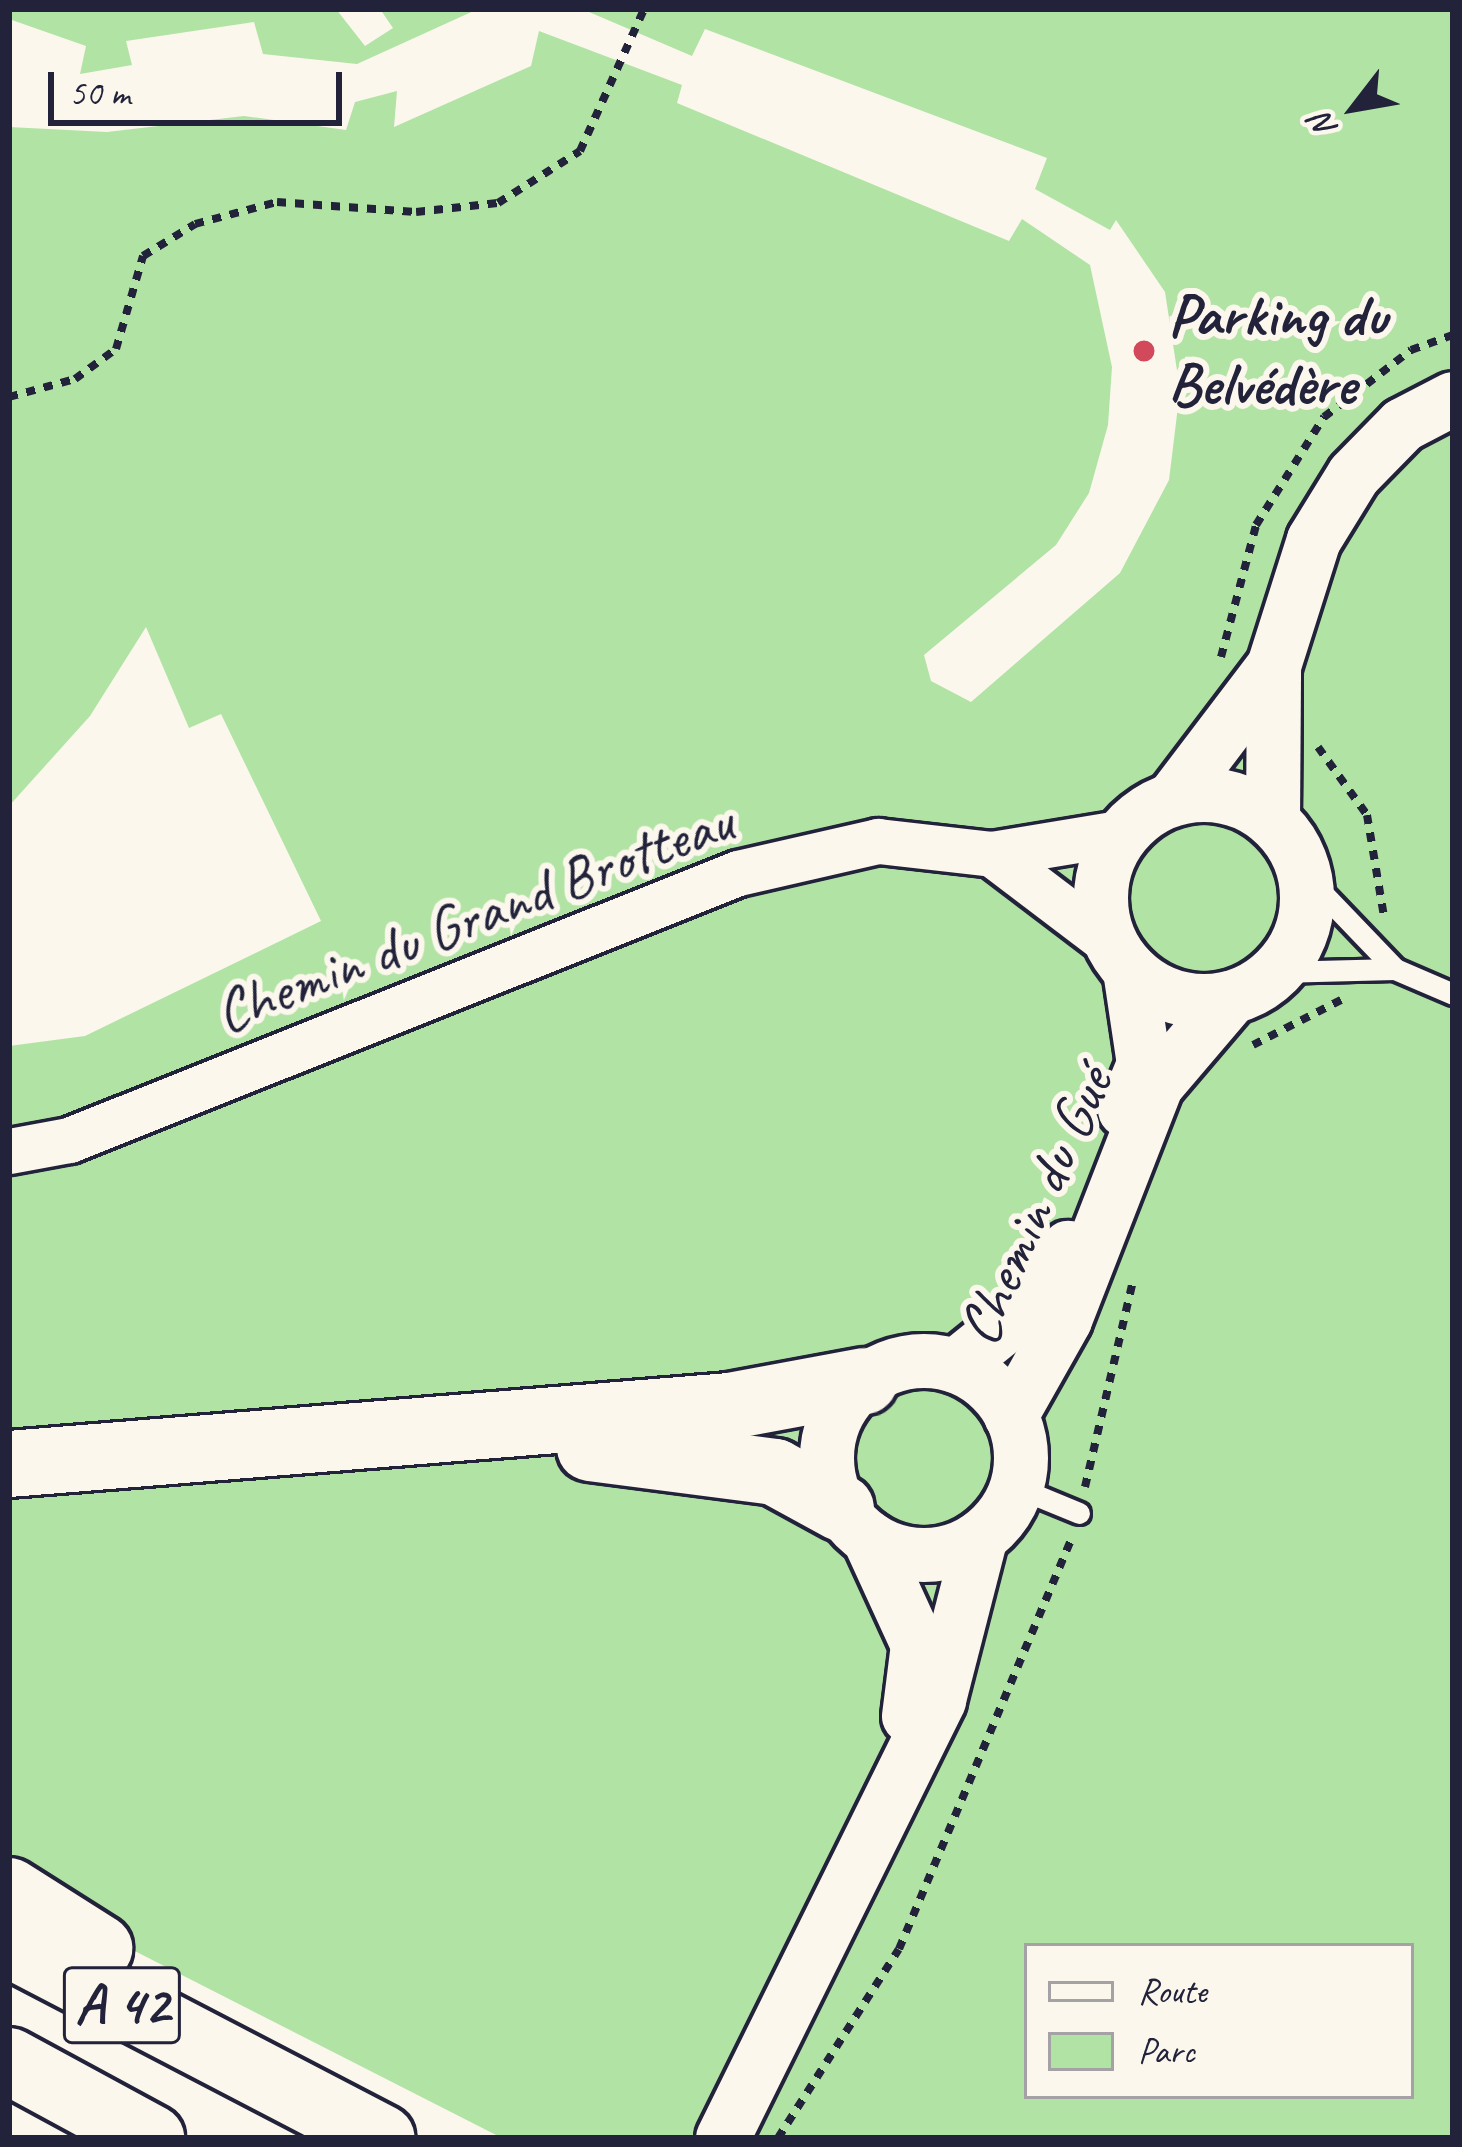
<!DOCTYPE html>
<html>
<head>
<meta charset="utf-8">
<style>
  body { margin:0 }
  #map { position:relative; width:1462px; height:2147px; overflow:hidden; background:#fbf7ec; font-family:Caveat,sans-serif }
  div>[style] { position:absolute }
  .green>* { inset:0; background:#b1e3a4 }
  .path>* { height:8px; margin-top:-4px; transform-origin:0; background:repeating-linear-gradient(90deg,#22223b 0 9px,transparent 0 18px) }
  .roads { filter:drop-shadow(3px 0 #22223b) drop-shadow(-3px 0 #22223b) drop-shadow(0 3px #22223b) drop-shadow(0 -3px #22223b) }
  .service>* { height:21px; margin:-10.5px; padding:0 10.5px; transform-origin:10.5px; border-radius:10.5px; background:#fbf7ec }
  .minor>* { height:45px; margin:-22.5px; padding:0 22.5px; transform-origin:22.5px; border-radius:22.5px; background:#fbf7ec }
  .tertiary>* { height:54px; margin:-27px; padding:0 27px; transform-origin:27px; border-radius:27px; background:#fbf7ec }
  .tertiary>.ring { margin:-27px; padding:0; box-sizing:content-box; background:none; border:54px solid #fbf7ec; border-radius:50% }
  .motorway>* { height:66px; margin:-33px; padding:0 33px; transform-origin:33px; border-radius:33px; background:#fbf7ec }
  .dots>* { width:33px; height:33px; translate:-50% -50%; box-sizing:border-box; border:6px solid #fbf7ec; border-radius:50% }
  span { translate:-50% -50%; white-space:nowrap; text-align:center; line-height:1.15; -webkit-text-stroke:12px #fbf7ec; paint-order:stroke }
  .shield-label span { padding:3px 9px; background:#fbf7ec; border:3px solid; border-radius:9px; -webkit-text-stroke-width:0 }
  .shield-label { font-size:57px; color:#22223b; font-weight:700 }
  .poi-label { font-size:60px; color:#22223b; font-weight:700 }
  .left { translate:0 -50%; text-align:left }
  .street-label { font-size:60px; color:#22223b }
  .frame { position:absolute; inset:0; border:12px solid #22223b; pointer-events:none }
  .legend { position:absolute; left:1024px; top:1943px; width:390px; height:156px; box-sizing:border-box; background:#fbf7ec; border:3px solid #a4a2a5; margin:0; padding:15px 21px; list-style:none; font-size:36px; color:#22223b }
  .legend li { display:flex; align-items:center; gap:24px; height:60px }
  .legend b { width:60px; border:3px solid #a4a2a5 }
  .north { position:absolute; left:1294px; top:48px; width:120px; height:120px; -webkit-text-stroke:9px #fbf7ec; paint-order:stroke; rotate:239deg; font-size:33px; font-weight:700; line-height:48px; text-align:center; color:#22223b }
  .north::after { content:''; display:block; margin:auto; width:42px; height:54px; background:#22223b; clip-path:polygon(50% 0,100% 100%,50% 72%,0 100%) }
  .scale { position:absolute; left:48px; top:72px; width:294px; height:54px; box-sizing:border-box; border:6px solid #22223b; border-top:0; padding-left:15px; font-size:36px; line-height:42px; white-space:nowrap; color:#22223b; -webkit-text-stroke:9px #fbf7ec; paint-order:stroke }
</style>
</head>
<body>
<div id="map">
  <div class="green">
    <div style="clip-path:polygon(9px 9px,336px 9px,365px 46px,393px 28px,380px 9px,478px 9px,357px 64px,263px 54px,254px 22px,126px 41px,132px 65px,80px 74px,86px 46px,9px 19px)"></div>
    <div style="clip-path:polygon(evenodd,582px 9px,1453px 9px,1453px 2138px,502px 2138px,9px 1887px,9px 1046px,85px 1036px,321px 921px,221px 714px,189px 728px,146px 627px,90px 716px,9px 806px,9px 127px,107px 132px,244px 116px,346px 130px,355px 102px,397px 91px,394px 127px,531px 66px,539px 31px,682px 85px,677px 103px,1009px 241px,1022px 219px,1090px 265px,1112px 367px,1108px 425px,1089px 493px,1056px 545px,924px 655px,931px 681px,971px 702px,1120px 573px,1169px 480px,1180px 390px,1165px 292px,1116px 220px,1110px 230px,1035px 189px,1047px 158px,705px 29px,692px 56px,582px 9px,1027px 1946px,1411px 1946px,1411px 2096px,1027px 2096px,1027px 1946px)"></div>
  </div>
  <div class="path">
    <div style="left:9px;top:397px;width:68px;rotate:-15.3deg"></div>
    <div style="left:75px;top:379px;width:51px;rotate:-36.2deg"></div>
    <div style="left:116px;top:349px;width:97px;rotate:-73.8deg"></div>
    <div style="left:143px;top:256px;width:61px;rotate:-31.6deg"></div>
    <div style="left:195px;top:224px;width:85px;rotate:-15deg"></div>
    <div style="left:277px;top:202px;width:139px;rotate:4.1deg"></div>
    <div style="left:416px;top:212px;width:82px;rotate:-6.3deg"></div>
    <div style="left:498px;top:203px;width:97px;rotate:-32.4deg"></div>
    <div style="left:580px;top:151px;width:156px;rotate:-65.7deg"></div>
    <div style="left:1221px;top:657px;width:137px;rotate:-75.1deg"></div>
    <div style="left:1256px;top:525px;width:128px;rotate:-57.8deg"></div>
    <div style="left:1324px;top:417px;width:110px;rotate:-37.6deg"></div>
    <div style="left:1411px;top:350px;width:45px;rotate:-19.7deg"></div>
    <div style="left:1318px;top:747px;width:84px;rotate:54.2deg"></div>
    <div style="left:1367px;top:815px;width:103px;rotate:80.5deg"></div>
    <div style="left:1253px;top:1045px;width:99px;rotate:-27.1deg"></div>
    <div style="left:1085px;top:1487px;width:212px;rotate:-76.9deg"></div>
    <div style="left:778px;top:2138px;width:224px;rotate:-57.4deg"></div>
    <div style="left:899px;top:1949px;width:447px;rotate:-67.2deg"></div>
  </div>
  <div class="roads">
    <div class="service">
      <div style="left:1305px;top:875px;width:130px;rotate:46.2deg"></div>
      <div style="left:1395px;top:969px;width:63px;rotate:23.3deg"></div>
      <div style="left:1277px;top:972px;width:118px;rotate:-1.5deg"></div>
      <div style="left:1016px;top:1487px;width:68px;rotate:22.4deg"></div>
    </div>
    <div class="minor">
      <div style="left:992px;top:854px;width:151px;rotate:37.2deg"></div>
      <div style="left:9px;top:1151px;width:61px;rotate:-10.4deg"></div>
      <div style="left:69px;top:1140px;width:720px;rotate:-21.76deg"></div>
      <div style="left:738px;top:873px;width:144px;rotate:-12.9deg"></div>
      <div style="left:878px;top:841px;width:115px;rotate:6.5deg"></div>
      <div style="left:992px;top:854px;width:135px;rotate:-9.4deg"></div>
    </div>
    <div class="tertiary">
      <div class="ring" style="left:1101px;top:795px;width:152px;height:152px"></div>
      <div style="left:1173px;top:799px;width:167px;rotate:-52.8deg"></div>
      <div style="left:1274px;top:666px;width:132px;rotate:-72.4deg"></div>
      <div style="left:1314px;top:540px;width:76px;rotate:-58.4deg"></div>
      <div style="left:1354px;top:475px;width:70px;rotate:-45.6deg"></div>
      <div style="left:1403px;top:425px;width:56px;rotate:-27.5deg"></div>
      <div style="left:1273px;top:821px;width:153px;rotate:-89.6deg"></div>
      <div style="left:1125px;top:1110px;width:50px;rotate:-67.6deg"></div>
      <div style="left:1144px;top:1064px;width:95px;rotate:-98.5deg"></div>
      <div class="ring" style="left:827px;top:1361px;width:140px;height:140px"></div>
      <div style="left:956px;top:1366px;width:94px;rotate:-38.9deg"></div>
      <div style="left:1029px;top:1307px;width:71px;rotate:-56.5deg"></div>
      <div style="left:1011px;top:1416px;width:110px;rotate:-60.6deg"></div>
      <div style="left:1065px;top:1320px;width:251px;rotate:-68.7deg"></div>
      <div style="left:1156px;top:1086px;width:116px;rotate:-49.6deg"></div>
      <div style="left:869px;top:1538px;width:118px;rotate:65.4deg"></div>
      <div style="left:918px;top:1645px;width:72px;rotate:97.2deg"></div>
      <div style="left:723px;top:2138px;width:488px;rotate:-63.7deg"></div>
      <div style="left:939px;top:1700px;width:168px;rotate:-75.6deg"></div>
    </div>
    <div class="motorway">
      <div style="left:590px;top:1448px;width:187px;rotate:7.4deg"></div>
      <div style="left:775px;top:1472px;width:75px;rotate:28.6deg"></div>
      <div style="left:9px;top:1464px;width:723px;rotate:-4.6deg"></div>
      <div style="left:730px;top:1406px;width:137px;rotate:-10.5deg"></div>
      <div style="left:9px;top:1891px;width:107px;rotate:32.3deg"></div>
      <div style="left:9px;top:1944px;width:420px;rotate:27.5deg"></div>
      <div style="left:9px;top:2061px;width:162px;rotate:28.5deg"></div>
    </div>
  </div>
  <div class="dots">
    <div style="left:1144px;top:351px;background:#d1495b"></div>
  </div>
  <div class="shield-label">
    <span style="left:122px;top:2005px">A 42</span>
  </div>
  <div class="poi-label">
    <span class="left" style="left:1168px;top:350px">Parking du<br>Belvédère</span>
  </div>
  <div class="street-label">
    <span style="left:474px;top:917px;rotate:-21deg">Chemin du Grand Brotteau</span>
    <span style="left:1035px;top:1206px;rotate:-66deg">Chemin du Gué</span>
  </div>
  <div class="frame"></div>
  <ul class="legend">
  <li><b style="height:15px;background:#fbf7ec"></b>Route</li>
  <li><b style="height:33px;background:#b1e3a4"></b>Parc</li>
  </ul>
  <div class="north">N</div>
  <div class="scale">50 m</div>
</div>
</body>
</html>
